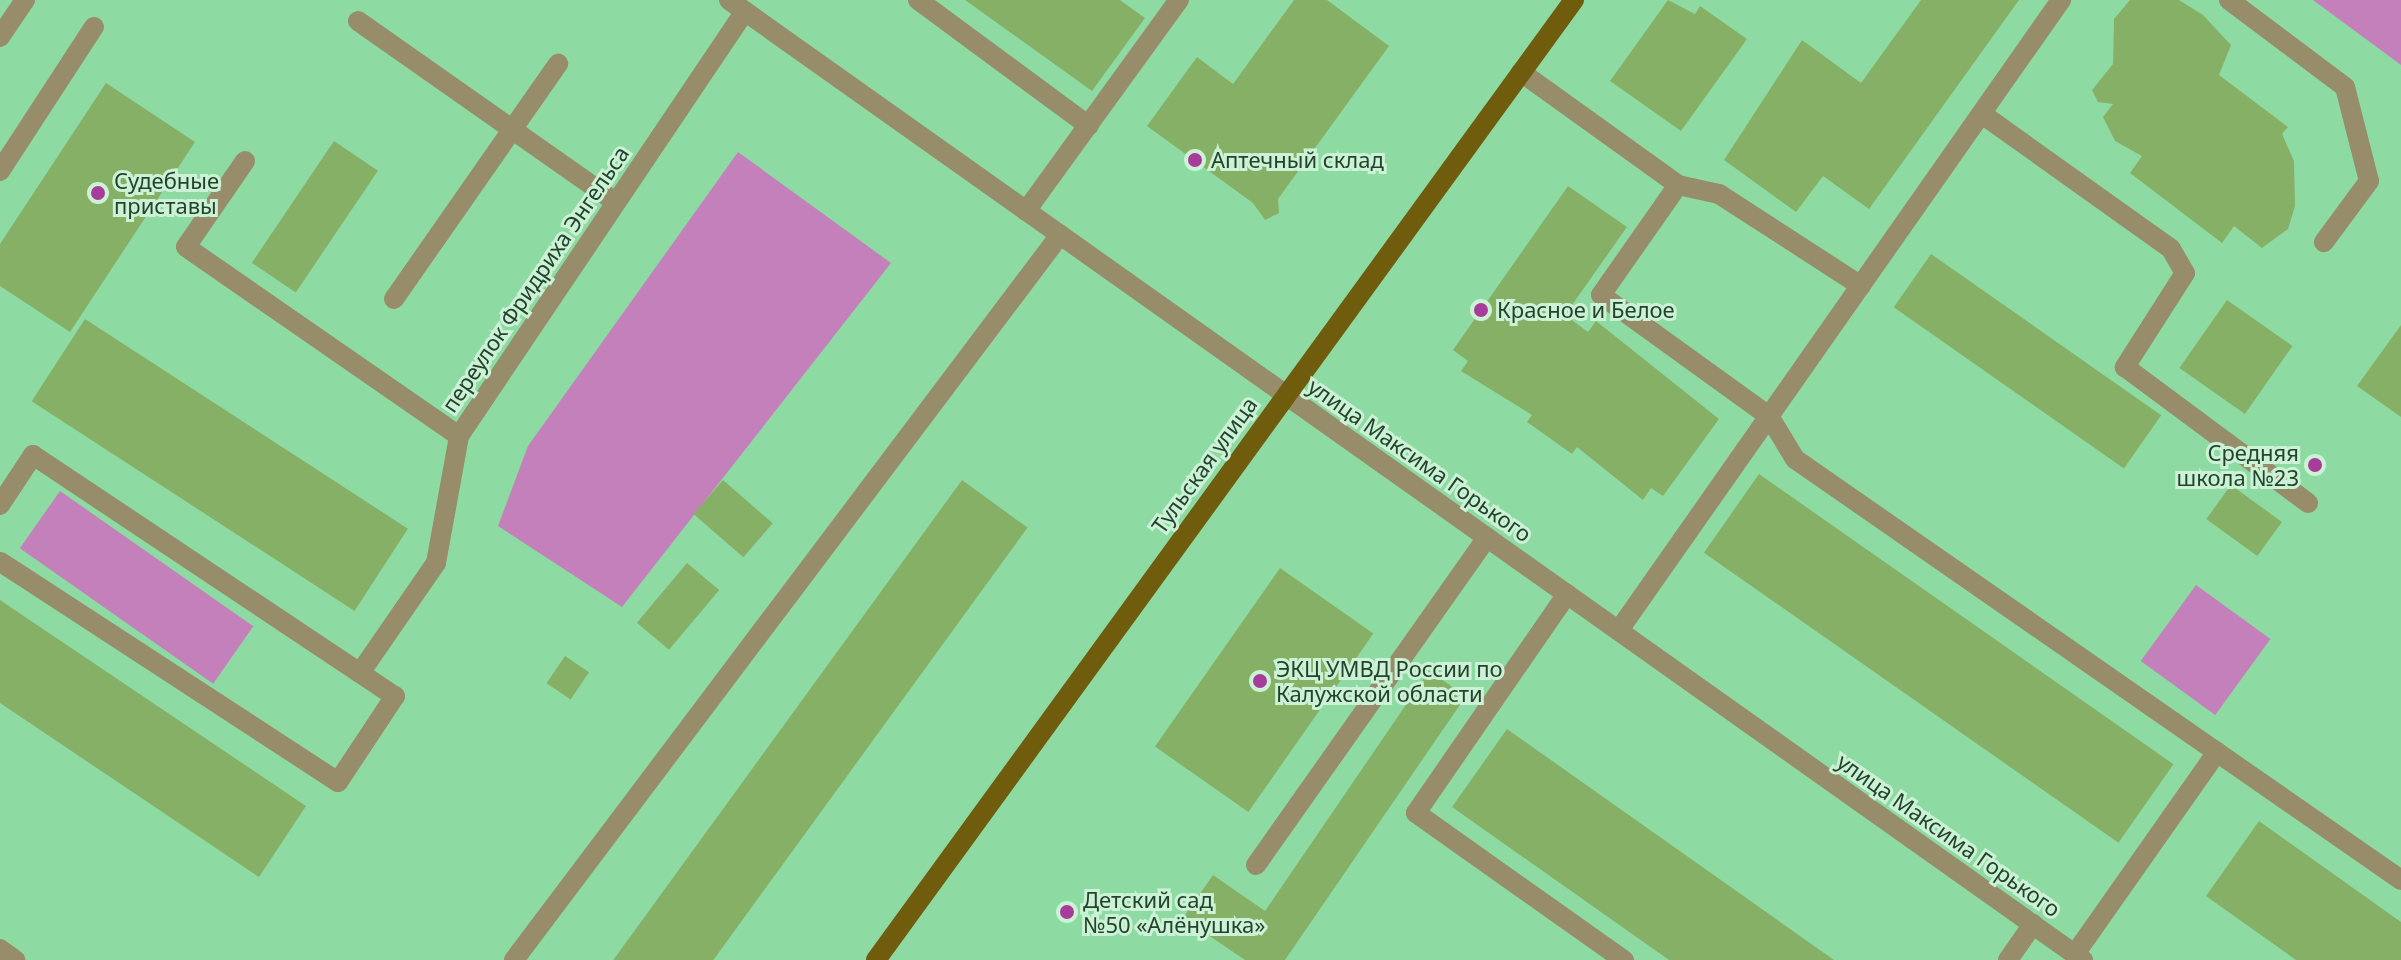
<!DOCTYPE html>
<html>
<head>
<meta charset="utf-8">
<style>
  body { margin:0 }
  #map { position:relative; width:2401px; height:960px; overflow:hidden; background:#8ddba3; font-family:"Noto Sans",sans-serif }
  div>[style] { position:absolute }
  .green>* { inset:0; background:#c480ba; transform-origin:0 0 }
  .building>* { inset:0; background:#87b067; transform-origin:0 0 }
  .minor>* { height:20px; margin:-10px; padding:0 10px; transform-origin:10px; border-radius:10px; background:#978d6b }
  .major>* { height:20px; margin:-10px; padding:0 10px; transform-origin:10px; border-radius:10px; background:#705c0d }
  .dots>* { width:22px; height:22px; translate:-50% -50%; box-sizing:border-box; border:4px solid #ccf2d5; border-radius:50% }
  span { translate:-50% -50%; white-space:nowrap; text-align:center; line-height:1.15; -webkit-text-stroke:6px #ccf2d5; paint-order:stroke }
  .poi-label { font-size:22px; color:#23432d }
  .left { translate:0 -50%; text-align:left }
  .right { translate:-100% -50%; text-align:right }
  .street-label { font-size:22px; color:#23432d }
</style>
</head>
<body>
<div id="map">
  <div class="green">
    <div style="clip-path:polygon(2313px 0,2401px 0,2401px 65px)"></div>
    <div style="clip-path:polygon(738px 152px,891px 263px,622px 607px,498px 526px,528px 446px)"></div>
    <div style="left:60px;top:491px;width:236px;height:70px;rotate:35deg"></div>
    <div style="left:2196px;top:585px;width:92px;height:94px;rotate:36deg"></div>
  </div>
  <div class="building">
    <div style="clip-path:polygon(965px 0,1120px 0,1145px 18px,1092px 91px)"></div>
    <div style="clip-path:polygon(1294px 0,1327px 0,1389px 46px,1278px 199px,1279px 213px,1265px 220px,1253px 203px,1147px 126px,1197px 57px,1233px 84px)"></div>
    <div style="clip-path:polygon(1668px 0,1695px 14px,1700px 6px,1747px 39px,1681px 131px,1610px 81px)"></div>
    <div style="clip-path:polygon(1921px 0,2019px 0,1869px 209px,1823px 176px,1796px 212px,1724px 160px,1802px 40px,1861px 83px)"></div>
    <div style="clip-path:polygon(2130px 0,2179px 0,2203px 15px,2231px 45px,2219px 75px,2288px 127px,2282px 134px,2294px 161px,2295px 206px,2288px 229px,2262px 248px,2234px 226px,2222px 243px,2130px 173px,2142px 156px,2115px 141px,2103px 117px,2113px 104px,2098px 102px,2092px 90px,2113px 64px,2114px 19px)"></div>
    <div style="clip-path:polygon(106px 83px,195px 142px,70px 332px,0 286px,0 244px)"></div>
    <div style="left:334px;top:141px;width:53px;height:147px;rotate:34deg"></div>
    <div style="clip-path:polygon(1568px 186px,1627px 227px,1565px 315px,1588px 332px,1596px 321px,1719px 419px,1663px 496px,1651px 488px,1643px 500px,1577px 447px,1572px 454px,1527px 422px,1532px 415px,1461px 371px,1468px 361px,1453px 350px)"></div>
    <div style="left:1931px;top:254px;width:281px;height:65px;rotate:35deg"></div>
    <div style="left:2227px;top:300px;width:80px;height:83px;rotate:35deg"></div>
    <div style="left:85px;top:319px;width:385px;height:98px;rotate:33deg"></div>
    <div style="clip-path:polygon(2401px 325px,2401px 417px,2357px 386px)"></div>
    <div style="left:1759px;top:474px;width:506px;height:96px;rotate:35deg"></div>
    <div style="left:723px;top:480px;width:66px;height:45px;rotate:41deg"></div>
    <div style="left:962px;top:480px;width:81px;height:600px;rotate:36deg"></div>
    <div style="left:2231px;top:485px;width:63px;height:42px;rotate:36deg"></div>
    <div style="left:687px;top:563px;width:42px;height:78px;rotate:40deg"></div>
    <div style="left:1280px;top:568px;width:114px;height:218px;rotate:35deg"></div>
    <div style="clip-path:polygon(0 600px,306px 806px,259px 877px,0 703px)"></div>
    <div style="left:565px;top:656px;width:29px;height:33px;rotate:34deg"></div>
    <div style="clip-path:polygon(1429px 671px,1466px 696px,1285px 960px,1245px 960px,1183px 918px,1213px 875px,1265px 911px)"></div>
    <div style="clip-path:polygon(1507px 729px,1834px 960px,1669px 960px,1452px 807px)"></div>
    <div style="clip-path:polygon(2259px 821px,2401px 922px,2401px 960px,2296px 960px,2206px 896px)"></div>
  </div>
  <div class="minor">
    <div style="left:729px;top:0;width:1660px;rotate:35.34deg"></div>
    <div style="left:918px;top:0;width:212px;rotate:36.4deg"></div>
    <div style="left:2229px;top:0;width:145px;rotate:36.9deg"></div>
    <div style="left:2345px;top:87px;width:97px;rotate:75.7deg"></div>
    <div style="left:2369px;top:181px;width:76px;rotate:126.4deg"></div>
    <div style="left:358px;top:21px;width:315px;rotate:35.1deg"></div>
    <div style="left:0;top:37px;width:45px;rotate:-56deg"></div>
    <div style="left:1521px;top:72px;width:193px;rotate:35.7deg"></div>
    <div style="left:1678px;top:185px;width:134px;rotate:125deg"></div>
    <div style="left:1601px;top:295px;width:207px;rotate:35.8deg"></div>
    <div style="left:1769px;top:416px;width:50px;rotate:58.8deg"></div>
    <div style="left:1795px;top:459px;width:738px;rotate:34.79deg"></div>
    <div style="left:1982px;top:114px;width:232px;rotate:35.5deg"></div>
    <div style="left:2171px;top:249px;width:28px;rotate:60deg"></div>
    <div style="left:2185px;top:273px;width:112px;rotate:122.6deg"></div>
    <div style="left:2125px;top:367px;width:228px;rotate:36.6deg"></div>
    <div style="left:245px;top:161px;width:104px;rotate:124.5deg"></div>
    <div style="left:186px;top:247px;width:332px;rotate:34.7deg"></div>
    <div style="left:0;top:171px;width:172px;rotate:-56.9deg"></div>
    <div style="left:1678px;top:185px;width:42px;rotate:12.4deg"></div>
    <div style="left:1719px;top:194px;width:169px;rotate:32.9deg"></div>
    <div style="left:1026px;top:211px;width:261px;rotate:-54.1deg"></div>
    <div style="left:394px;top:299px;width:287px;rotate:-55.1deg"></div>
    <div style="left:0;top:505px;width:60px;rotate:-56.6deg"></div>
    <div style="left:33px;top:455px;width:435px;rotate:33.7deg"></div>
    <div style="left:395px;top:696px;width:103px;rotate:123.5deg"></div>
    <div style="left:338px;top:782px;width:403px;rotate:-146.9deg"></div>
    <div style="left:1567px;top:594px;width:266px;rotate:124.6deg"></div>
    <div style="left:1416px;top:813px;width:255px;rotate:35.3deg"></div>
    <div style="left:1619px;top:630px;width:770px;rotate:-54.95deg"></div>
    <div style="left:360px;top:673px;width:134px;rotate:-55.4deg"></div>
    <div style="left:436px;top:563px;width:129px;rotate:-79.7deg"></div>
    <div style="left:459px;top:436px;width:512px;rotate:-56.06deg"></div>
    <div style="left:1256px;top:865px;width:401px;rotate:-54.8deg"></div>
    <div style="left:0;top:949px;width:19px;rotate:36deg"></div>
    <div style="left:2075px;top:954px;width:247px;rotate:-54.9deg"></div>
    <div style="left:514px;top:960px;width:908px;rotate:-53.02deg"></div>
    <div style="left:2008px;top:960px;width:44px;rotate:-55.2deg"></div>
  </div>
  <div class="major">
    <div style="left:876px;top:960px;width:1187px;rotate:-53.98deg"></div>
  </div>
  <div class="dots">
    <div style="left:1195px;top:160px;background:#a83c9b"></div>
    <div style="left:98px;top:193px;background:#a83c9b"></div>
    <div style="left:1481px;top:310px;background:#a83c9b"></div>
    <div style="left:2315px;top:465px;background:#a83c9b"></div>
    <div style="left:1260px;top:681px;background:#a83c9b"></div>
    <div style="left:1067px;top:912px;background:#a83c9b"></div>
  </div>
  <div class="poi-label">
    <span class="left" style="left:1211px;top:160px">Аптечный склад</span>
    <span class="left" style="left:114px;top:193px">Судебные<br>приставы</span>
    <span class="left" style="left:1497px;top:310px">Красное и Белое</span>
    <span class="right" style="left:2299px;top:465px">Средняя<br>школа №23</span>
    <span class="left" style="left:1276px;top:681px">ЭКЦ УМВД России по<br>Калужской области</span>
    <span class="left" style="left:1083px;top:912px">Детский сад<br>№50 «Алёнушка»</span>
  </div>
  <div class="street-label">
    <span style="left:535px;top:279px;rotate:-56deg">переулок Фридриха Энгельса</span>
    <span style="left:1420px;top:460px;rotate:35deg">улица Максима Горького</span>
    <span style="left:1204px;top:465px;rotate:-54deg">Тульская улица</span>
    <span style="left:1949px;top:835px;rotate:35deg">улица Максима Горького</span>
  </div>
</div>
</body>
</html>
